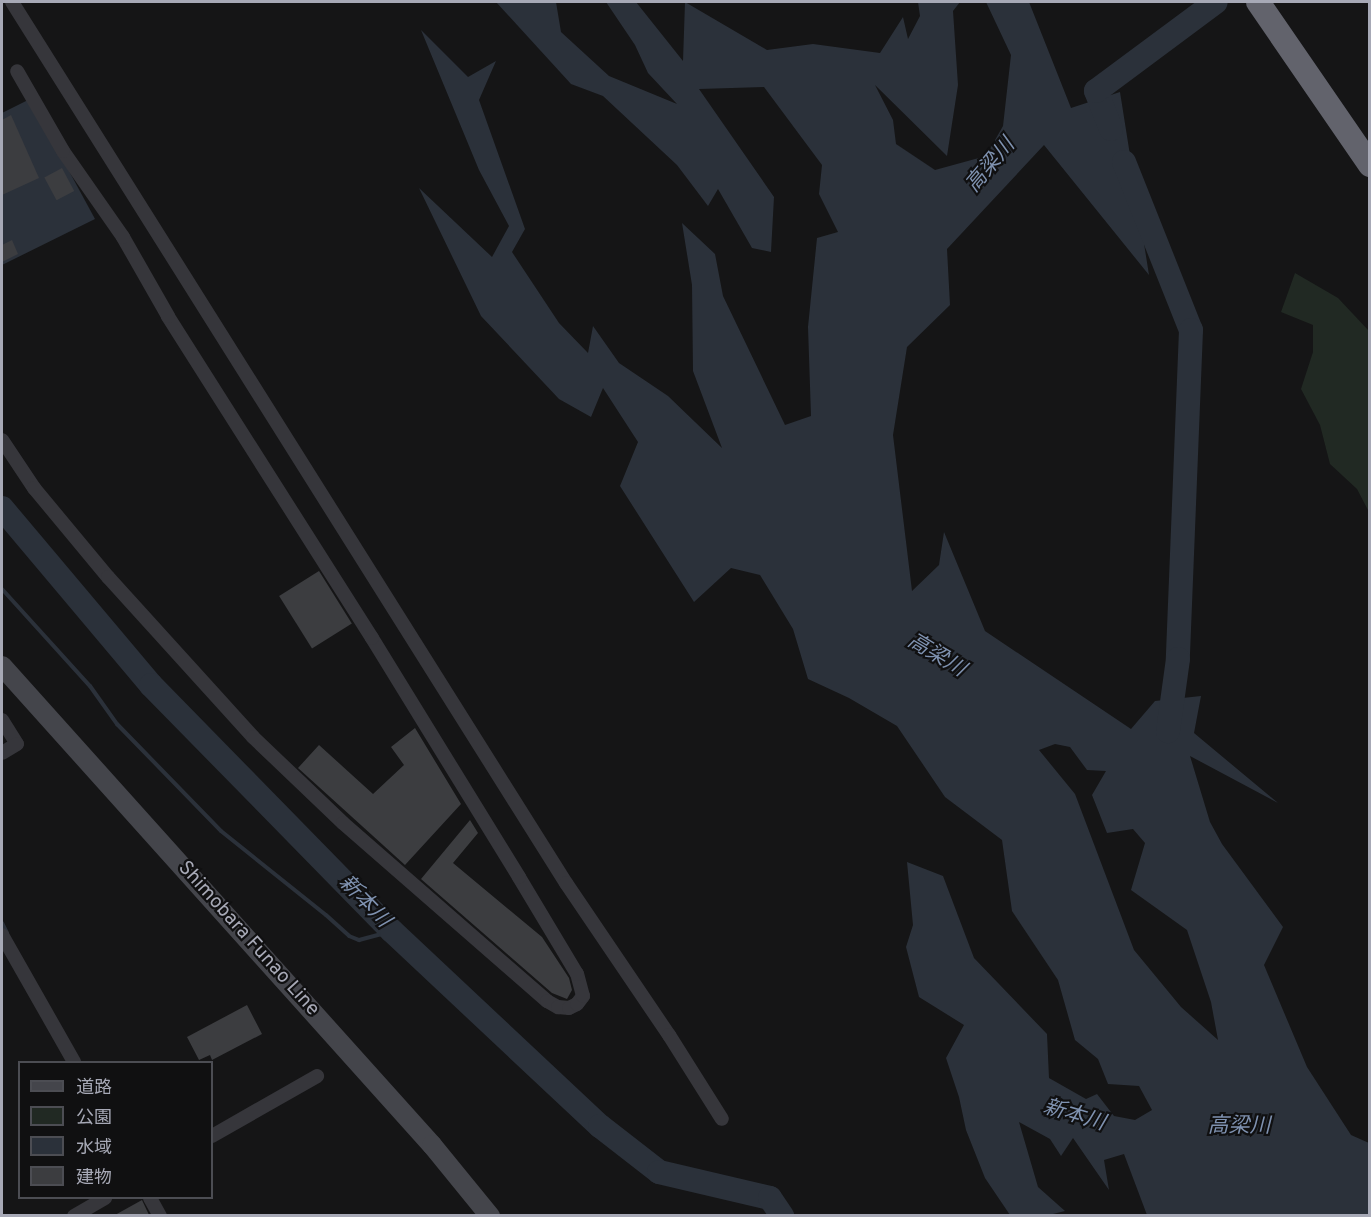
<!DOCTYPE html>
<html>
<head>
<meta charset="utf-8">
<style>
  body { margin:0 }
  #map { position:relative; width:1371px; height:1217px; overflow:hidden; background:#151516; font-family:Overpass,"Noto Sans JP",sans-serif }
  div>[style] { position:absolute }
  .green>* { inset:0; background:#212923 }
  .water>* { inset:0; background:#2b313a }
  .stream>* { height:4px; margin:-2px; padding:0 2px; transform-origin:2px; border-radius:2px; background:#2b313a }
  .river>* { height:24px; margin:-12px; padding:0 12px; transform-origin:12px; border-radius:12px; background:#2b313a }
  .building>* { inset:0; background:#3c3d40; transform-origin:0 0 }
  .street>* { height:14px; margin:-7px; padding:0 7px; transform-origin:7px; border-radius:7px; background:#36363b }
  .secondary>* { height:20px; margin:-10px; padding:0 10px; transform-origin:10px; border-radius:10px; background:#44454b }
  .highway>* { height:24px; margin:-12px; padding:0 12px; transform-origin:12px; border-radius:12px; background:#62636c }
  span { translate:-50% -50%; white-space:nowrap; text-align:center; line-height:1.15; -webkit-text-stroke:4.5px #101011; paint-order:stroke }
  .street-label { font-size:20px; color:#a7a9b6 }
  .water-label { font-size:21px; color:#7f92b0; font-style:italic }
  .frame { position:absolute; inset:0; border:3px solid #a7a9b6; pointer-events:none }
  .legend { position:absolute; left:18px; top:1061px; width:195px; height:138px; box-sizing:border-box; background:#101011; border:2px solid #4c4d53; margin:0; padding:8px 10px; list-style:none; font-size:18px; color:#a7a9b6 }
  .legend li { display:flex; align-items:center; gap:12px; height:30px }
  .legend b { width:30px; border:2px solid #4c4d53 }
</style>
</head>
<body>
<div id="map">
  <div class="green">
    <div style="clip-path:polygon(1295px 273px,1338px 298px,1369px 331px,1369px 512px,1357px 489px,1330px 464px,1320px 425px,1301px 389px,1313px 352px,1313px 325px,1281px 312px)"></div>
  </div>
  <div class="water">
    <div style="clip-path:polygon(evenodd,496px 2px,556px 2px,561px 32px,609px 76px,677px 104px,648px 73px,635px 45px,606px 2px,636px 2px,683px 61px,685px 2px,767px 50px,813px 44px,880px 53px,903px 17px,908px 39px,920px 16px,918px 2px,960px 2px,953px 11px,958px 85px,947px 156px,875px 85px,893px 120px,896px 144px,935px 170px,986px 156px,1003px 126px,1011px 55px,986px 2px,1029px 2px,1071px 108px,1120px 92px,1149px 275px,1044px 145px,947px 249px,950px 305px,907px 347px,893px 435px,912px 591px,939px 565px,944px 532px,985px 631px,1131px 729px,1155px 701px,1201px 696px,1194px 733px,1278px 803px,1190px 756px,1210px 822px,1222px 844px,1283px 927px,1264px 965px,1307px 1067px,1351px 1135px,1369px 1143px,1369px 1215px,1147px 1215px,1124px 1154px,1104px 1160px,1109px 1190px,1073px 1138px,1061px 1156px,1050px 1139px,1019px 1122px,1038px 1187px,1065px 1211px,1049px 1215px,1010px 1215px,985px 1178px,966px 1130px,959px 1097px,946px 1058px,964px 1025px,919px 997px,906px 947px,913px 925px,907px 862px,943px 876px,974px 958px,1047px 1034px,1049px 1078px,1086px 1099px,1097px 1094px,1114px 1116px,1135px 1120px,1152px 1110px,1139px 1086px,1108px 1084px,1098px 1059px,1075px 1040px,1058px 980px,1012px 911px,1002px 840px,945px 797px,897px 726px,849px 698px,808px 679px,793px 629px,760px 575px,731px 568px,694px 602px,620px 486px,638px 442px,603px 388px,591px 417px,559px 399px,481px 316px,419px 188px,492px 257px,509px 226px,479px 170px,421px 30px,468px 77px,496px 61px,479px 100px,525px 229px,512px 252px,559px 323px,588px 353px,593px 326px,619px 363px,668px 396px,722px 448px,693px 371px,692px 285px,682px 223px,715px 254px,723px 296px,785px 425px,811px 416px,808px 327px,817px 238px,838px 232px,819px 194px,822px 165px,764px 87px,699px 89px,774px 197px,771px 252px,752px 248px,718px 189px,708px 206px,677px 165px,603px 96px,571px 84px,496px 2px,1055px 744px,1070px 747px,1087px 770px,1106px 771px,1092px 795px,1107px 833px,1133px 829px,1145px 843px,1131px 890px,1187px 930px,1211px 1002px,1218px 1040px,1181px 1007px,1134px 950px,1075px 794px,1039px 750px,1055px 744px)"></div>
    <div style="clip-path:polygon(30px 99px,95px 219px,2px 265px,2px 113px)"></div>
  </div>
  <div class="stream">
    <div style="left:2px;top:589px;width:131px;rotate:47.8deg"></div>
    <div style="left:90px;top:686px;width:47px;rotate:54.6deg"></div>
    <div style="left:117px;top:724px;width:149px;rotate:45.8deg"></div>
    <div style="left:221px;top:831px;width:134px;rotate:38.7deg"></div>
    <div style="left:326px;top:915px;width:31px;rotate:42deg"></div>
    <div style="left:349px;top:936px;width:11px;rotate:22deg"></div>
    <div style="left:359px;top:940px;width:34px;rotate:-15deg"></div>
    <div style="left:2px;top:923px;width:11px;rotate:63deg"></div>
  </div>
  <div class="river">
    <div style="left:1111px;top:129px;width:41px;rotate:-111.5deg"></div>
    <div style="left:1096px;top:91px;width:149px;rotate:-36.6deg"></div>
    <div style="left:1124px;top:162px;width:181px;rotate:68.3deg"></div>
    <div style="left:1191px;top:330px;width:329px;rotate:92.3deg"></div>
    <div style="left:1178px;top:659px;width:73px;rotate:97.9deg"></div>
    <div style="left:2px;top:508px;width:231px;rotate:49.9deg"></div>
    <div style="left:151px;top:685px;width:344px;rotate:45.6deg"></div>
    <div style="left:392px;top:931px;width:285px;rotate:43.2deg"></div>
    <div style="left:600px;top:1126px;width:75px;rotate:37.9deg"></div>
    <div style="left:659px;top:1172px;width:114px;rotate:13.2deg"></div>
    <div style="left:770px;top:1198px;width:22px;rotate:56deg"></div>
  </div>
  <div class="building">
    <div style="clip-path:polygon(11px 115px,39px 178px,2px 195px,2px 120px)"></div>
    <div style="left:62px;top:168px;width:26px;height:20px;rotate:62deg"></div>
    <div style="clip-path:polygon(12px 240px,18px 254px,2px 262px,2px 245px)"></div>
    <div style="left:319px;top:571px;width:62px;height:47px;rotate:58deg"></div>
    <div style="clip-path:polygon(415px 728px,461px 804px,405px 865px,298px 768px,319px 745px,373px 794px,404px 765px,391px 747px)"></div>
    <div style="clip-path:polygon(470px 820px,478px 833px,453px 863px,542px 937px,569px 978px,572px 990px,567px 999px,552px 993px,421px 879px)"></div>
    <div style="clip-path:polygon(247px 1005px,262px 1034px,212px 1060px,210px 1055px,199px 1060px,187px 1037px)"></div>
    <div style="clip-path:polygon(142px 1200px,149px 1215px,115px 1215px)"></div>
  </div>
  <div class="street">
    <div style="left:12px;top:2px;width:1041px;rotate:57.84deg"></div>
    <div style="left:566px;top:883px;width:184px;rotate:55.9deg"></div>
    <div style="left:669px;top:1035px;width:99px;rotate:57.8deg"></div>
    <div style="left:2px;top:440px;width:58px;rotate:56.3deg"></div>
    <div style="left:34px;top:488px;width:116px;rotate:50.3deg"></div>
    <div style="left:108px;top:577px;width:216px;rotate:47.8deg"></div>
    <div style="left:253px;top:737px;width:124px;rotate:43.7deg"></div>
    <div style="left:343px;top:823px;width:271px;rotate:41.1deg"></div>
    <div style="left:547px;top:1001px;width:13px;rotate:29deg"></div>
    <div style="left:558px;top:1007px;width:11px;rotate:5deg"></div>
    <div style="left:569px;top:1008px;width:9px;rotate:-27deg"></div>
    <div style="left:577px;top:1004px;width:10px;rotate:-53deg"></div>
    <div style="left:583px;top:996px;width:23px;rotate:-105deg"></div>
    <div style="left:577px;top:974px;width:113px;rotate:-120.9deg"></div>
    <div style="left:519px;top:877px;width:281px;rotate:-121.6deg"></div>
    <div style="left:372px;top:638px;width:381px;rotate:-122.4deg"></div>
    <div style="left:168px;top:316px;width:91px;rotate:-119.7deg"></div>
    <div style="left:123px;top:237px;width:105px;rotate:-124.9deg"></div>
    <div style="left:63px;top:151px;width:92px;rotate:-119.9deg"></div>
    <div style="left:2px;top:720px;width:28px;rotate:58deg"></div>
    <div style="left:17px;top:744px;width:17px;rotate:149deg"></div>
    <div style="left:2px;top:935px;width:146px;rotate:60.4deg"></div>
    <div style="left:212px;top:1136px;width:121px;rotate:-29.7deg"></div>
    <div style="left:150px;top:1198px;width:21px;rotate:61deg"></div>
    <div style="left:74px;top:1216px;width:36px;rotate:-30deg"></div>
  </div>
  <div class="secondary">
    <div style="left:2px;top:666px;width:644px;rotate:48.09deg"></div>
    <div style="left:432px;top:1145px;width:92px;rotate:50.8deg"></div>
  </div>
  <div class="highway">
    <div style="left:1258px;top:2px;width:198px;rotate:55.5deg"></div>
  </div>
  <div class="street-label">
    <span style="left:248px;top:939px;rotate:48deg">Shimobara Funao Line</span>
  </div>
  <div class="water-label">
    <span style="left:991px;top:166px;rotate:-50deg">高梁川</span>
    <span style="left:936px;top:656px;rotate:31deg">高梁川</span>
    <span style="left:364px;top:902px;rotate:46deg">新本川</span>
    <span style="left:1074px;top:1116px;rotate:16deg">新本川</span>
    <span style="left:1239px;top:1127px">高梁川</span>
  </div>
  <div class="frame"></div>
  <ul class="legend">
  <li><b style="height:8px;background:#44454b"></b>道路</li>
  <li><b style="height:16px;background:#212923"></b>公園</li>
  <li><b style="height:16px;background:#2b313a"></b>水域</li>
  <li><b style="height:16px;background:#3c3d40"></b>建物</li>
  </ul>
</div>
</body>
</html>
